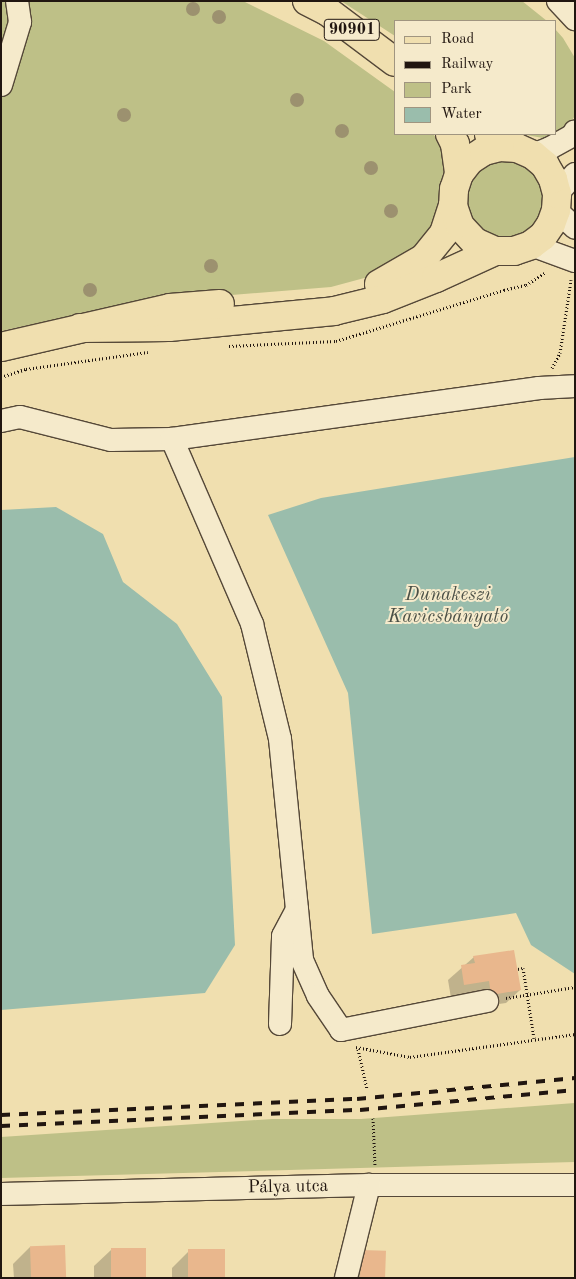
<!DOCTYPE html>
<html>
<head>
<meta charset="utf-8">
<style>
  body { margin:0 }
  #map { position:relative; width:576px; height:1279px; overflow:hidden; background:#f0dfaf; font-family:"Old Standard TT",serif }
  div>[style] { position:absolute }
  .green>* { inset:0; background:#bec087 }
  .round { border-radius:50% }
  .water>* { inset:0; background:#9abdac }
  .shadow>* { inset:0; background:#0003 }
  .building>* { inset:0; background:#e9b78d; transform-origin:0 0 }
  .path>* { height:3px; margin-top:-1.5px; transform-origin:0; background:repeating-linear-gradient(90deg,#211610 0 1px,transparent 0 3.5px) }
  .roads { filter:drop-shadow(1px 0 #554838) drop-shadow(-1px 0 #554838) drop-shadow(0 1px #554838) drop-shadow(0 -1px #554838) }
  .minor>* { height:22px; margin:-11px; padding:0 11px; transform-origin:11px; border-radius:11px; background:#f5eacb }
  .major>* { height:28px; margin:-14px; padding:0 14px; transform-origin:14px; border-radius:14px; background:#f0dfaf }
  .highway>* { height:28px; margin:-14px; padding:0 14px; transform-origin:14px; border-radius:14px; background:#f0dfaf }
  .rail>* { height:4px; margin-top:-2px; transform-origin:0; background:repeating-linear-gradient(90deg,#211610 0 9px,transparent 0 18px) }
  .trees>* { width:14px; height:14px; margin:-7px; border-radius:50%; background:#9c916f }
  span { translate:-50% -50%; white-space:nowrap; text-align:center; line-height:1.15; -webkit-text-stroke:4px #f5eacb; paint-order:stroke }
  .shield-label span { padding:1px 4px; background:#f5eacb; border:1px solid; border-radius:4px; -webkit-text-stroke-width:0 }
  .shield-label { font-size:16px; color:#211610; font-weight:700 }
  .street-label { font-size:18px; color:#211610 }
  .water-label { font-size:19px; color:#4b5047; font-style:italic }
  .frame { position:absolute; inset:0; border:2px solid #211610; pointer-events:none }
  .legend { position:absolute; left:394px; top:20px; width:162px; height:115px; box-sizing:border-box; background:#f5eacb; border:1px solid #a09580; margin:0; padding:6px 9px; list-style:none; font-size:15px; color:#211610 }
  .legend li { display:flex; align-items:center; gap:10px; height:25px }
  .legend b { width:25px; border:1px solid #a09580 }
</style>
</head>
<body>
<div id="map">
  <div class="green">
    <div style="clip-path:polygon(1px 1px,243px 1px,324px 41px,395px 92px,395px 134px,433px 134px,438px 140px,445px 160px,442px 179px,442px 217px,422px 249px,368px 277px,331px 287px,171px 300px,80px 314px,1px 331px)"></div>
    <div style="clip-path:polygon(341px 1px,522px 1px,547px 21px,395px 21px,395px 36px)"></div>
    <div style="clip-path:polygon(555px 29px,563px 38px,575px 58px,575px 116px,562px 134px,543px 138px,521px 134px,555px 134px)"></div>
    <div class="round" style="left:467px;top:161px;width:76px;height:76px"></div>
    <div style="clip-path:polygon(575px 1103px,575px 1162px,1px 1178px,1px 1137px,272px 1119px,361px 1119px)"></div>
  </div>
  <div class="water">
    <div style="clip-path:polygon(575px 457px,575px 974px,531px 945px,516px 913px,372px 934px,348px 693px,268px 515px,321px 498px)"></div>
    <div style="clip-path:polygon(56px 507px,103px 534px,123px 582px,177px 624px,222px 697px,235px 945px,205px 993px,1px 1010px,1px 510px)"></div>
  </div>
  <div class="shadow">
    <div style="clip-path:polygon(474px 957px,520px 990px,506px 1003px,478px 1007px,451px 998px,448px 980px)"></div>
    <div style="clip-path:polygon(30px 1247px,65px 1278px,14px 1278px,13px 1264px)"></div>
    <div style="clip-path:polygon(111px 1250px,145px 1278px,94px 1278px,94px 1266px)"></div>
    <div style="clip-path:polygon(189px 1251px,224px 1278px,172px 1278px,172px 1268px)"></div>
    <div style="clip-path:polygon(352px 1261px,383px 1278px,352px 1278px)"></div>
  </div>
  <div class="building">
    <div style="clip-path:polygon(514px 950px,521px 990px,491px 995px,489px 981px,464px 985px,461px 965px,475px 963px,473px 956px)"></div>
    <div style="left:65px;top:1245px;width:33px;height:35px;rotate:88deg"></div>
    <div style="left:111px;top:1248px;width:35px;height:30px"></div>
    <div style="left:188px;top:1249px;width:37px;height:29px"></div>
    <div style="left:361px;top:1250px;width:25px;height:27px;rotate:2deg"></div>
  </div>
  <div class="path">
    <div style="left:229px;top:346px;width:107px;rotate:-2.7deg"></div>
    <div style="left:336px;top:341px;width:176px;rotate:-16.9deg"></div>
    <div style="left:504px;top:290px;width:23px;rotate:-13deg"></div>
    <div style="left:526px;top:285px;width:24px;rotate:-33deg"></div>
    <div style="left:552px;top:368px;width:17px;rotate:-62deg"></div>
    <div style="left:560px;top:353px;width:74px;rotate:-81.4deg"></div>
    <div style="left:1px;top:377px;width:26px;rotate:-18deg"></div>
    <div style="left:26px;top:369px;width:123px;rotate:-7.9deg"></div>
    <div style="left:518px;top:969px;width:5px;rotate:-11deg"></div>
    <div style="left:523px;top:968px;width:71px;rotate:81.1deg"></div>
    <div style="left:506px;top:998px;width:70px;rotate:-9.1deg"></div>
    <div style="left:356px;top:1047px;width:55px;rotate:10.5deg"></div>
    <div style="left:410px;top:1057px;width:167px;rotate:-7.9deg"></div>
    <div style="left:358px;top:1049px;width:41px;rotate:77.3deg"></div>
    <div style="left:373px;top:1118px;width:47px;rotate:87.6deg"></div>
  </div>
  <div class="roads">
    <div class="minor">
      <div style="left:558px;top:1px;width:25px;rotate:47deg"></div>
      <div style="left:1px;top:85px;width:66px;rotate:-73.2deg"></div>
      <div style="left:20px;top:22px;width:21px;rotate:-98deg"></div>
      <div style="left:533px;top:155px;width:18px;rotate:-22deg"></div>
      <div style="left:550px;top:148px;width:26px;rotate:-29deg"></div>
      <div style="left:573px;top:135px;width:4px;rotate:-63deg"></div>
      <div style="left:557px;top:194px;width:27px;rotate:-48deg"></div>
      <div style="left:556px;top:210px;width:26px;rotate:43deg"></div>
      <div style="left:531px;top:245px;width:47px;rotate:20deg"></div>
      <div style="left:1px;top:421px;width:19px;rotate:-12deg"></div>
      <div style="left:20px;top:417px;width:94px;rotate:14.2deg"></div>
      <div style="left:111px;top:440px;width:61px;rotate:-0.9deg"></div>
      <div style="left:172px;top:439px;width:202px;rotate:66.6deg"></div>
      <div style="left:252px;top:624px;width:118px;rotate:76.3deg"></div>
      <div style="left:280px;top:739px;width:222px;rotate:84.3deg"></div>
      <div style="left:302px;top:960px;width:39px;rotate:66deg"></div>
      <div style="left:318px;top:996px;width:41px;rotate:55.9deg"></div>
      <div style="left:341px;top:1030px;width:149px;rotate:-11.2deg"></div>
      <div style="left:172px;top:439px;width:371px;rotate:-7.9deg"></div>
      <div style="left:539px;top:388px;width:36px;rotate:-3deg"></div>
      <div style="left:280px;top:1024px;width:88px;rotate:-88deg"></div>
      <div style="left:283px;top:936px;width:30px;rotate:-62deg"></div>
      <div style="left:1px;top:1194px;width:368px;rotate:-1.4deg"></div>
      <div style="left:369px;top:1185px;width:206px"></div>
      <div style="left:346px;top:1278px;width:96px;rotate:-76.1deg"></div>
    </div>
    <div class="major">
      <div style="left:379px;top:284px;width:52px;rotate:-30deg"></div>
      <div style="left:424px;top:258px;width:32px;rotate:-51deg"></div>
      <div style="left:444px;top:233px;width:28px;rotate:-72deg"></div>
      <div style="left:80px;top:328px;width:89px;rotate:-0.6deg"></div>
      <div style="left:169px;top:327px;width:166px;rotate:-5.5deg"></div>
      <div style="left:334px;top:311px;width:50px;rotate:-13.8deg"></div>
      <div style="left:383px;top:299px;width:57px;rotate:-21.6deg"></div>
      <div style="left:436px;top:278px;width:65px;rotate:-24.6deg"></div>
      <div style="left:495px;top:251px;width:19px"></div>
      <div style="left:514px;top:251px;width:18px;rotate:-19deg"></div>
      <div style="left:531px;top:245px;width:15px;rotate:-37deg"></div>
      <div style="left:543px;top:236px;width:14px;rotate:-56deg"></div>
      <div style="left:551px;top:224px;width:15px;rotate:-70deg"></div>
      <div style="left:556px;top:210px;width:16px;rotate:-86deg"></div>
      <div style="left:557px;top:194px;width:16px;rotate:-105deg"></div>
      <div style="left:553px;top:179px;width:16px;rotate:-120deg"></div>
      <div style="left:545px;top:165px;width:16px;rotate:-140deg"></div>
      <div style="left:533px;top:155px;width:17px;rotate:-156deg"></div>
      <div style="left:517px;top:148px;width:17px;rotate:-177deg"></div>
      <div style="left:500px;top:147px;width:16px;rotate:166deg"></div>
      <div style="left:484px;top:151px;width:17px;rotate:147deg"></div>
      <div style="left:470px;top:160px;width:18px;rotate:128deg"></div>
      <div style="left:459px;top:174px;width:16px;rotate:108deg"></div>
      <div style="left:454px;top:189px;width:17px;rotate:93deg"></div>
      <div style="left:453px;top:206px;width:21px;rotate:71deg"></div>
      <div style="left:460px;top:226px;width:22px;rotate:47deg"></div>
      <div style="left:475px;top:242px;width:22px;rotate:24deg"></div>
      <div style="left:1px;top:347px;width:173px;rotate:-13deg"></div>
      <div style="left:170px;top:308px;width:50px;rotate:-4.6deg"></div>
    </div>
    <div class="highway">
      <div style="left:307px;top:1px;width:22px;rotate:27deg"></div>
      <div style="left:327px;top:11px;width:85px;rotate:36.9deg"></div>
      <div style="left:450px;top:134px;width:11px;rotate:63deg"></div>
      <div style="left:455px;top:144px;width:30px;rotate:82deg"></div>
      <div style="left:489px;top:134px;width:17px;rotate:50deg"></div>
    </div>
  </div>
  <div class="rail">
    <div style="left:1px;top:1115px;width:356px;rotate:-2.6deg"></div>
    <div style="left:357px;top:1099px;width:219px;rotate:-5.5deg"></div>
    <div style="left:1px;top:1126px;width:359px;rotate:-2.6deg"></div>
    <div style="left:360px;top:1110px;width:216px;rotate:-5.3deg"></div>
  </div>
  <div class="trees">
    <div style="left:193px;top:9px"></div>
    <div style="left:219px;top:17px"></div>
    <div style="left:297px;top:100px"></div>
    <div style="left:124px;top:115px"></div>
    <div style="left:342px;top:131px"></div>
    <div style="left:371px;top:168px"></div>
    <div style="left:391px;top:211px"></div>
    <div style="left:211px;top:266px"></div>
    <div style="left:90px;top:290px"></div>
  </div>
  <div class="shield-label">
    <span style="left:352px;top:30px">90901</span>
  </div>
  <div class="street-label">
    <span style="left:288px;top:1187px;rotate:-1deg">Pálya utca</span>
  </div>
  <div class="water-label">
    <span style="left:448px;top:607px">Dunakeszi<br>Kavicsbányató</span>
  </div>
  <div class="frame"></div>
  <ul class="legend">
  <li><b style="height:6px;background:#f0dfaf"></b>Road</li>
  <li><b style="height:6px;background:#211610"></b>Railway</li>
  <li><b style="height:14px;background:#bec087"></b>Park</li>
  <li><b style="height:14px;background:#9abdac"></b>Water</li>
  </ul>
</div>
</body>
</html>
